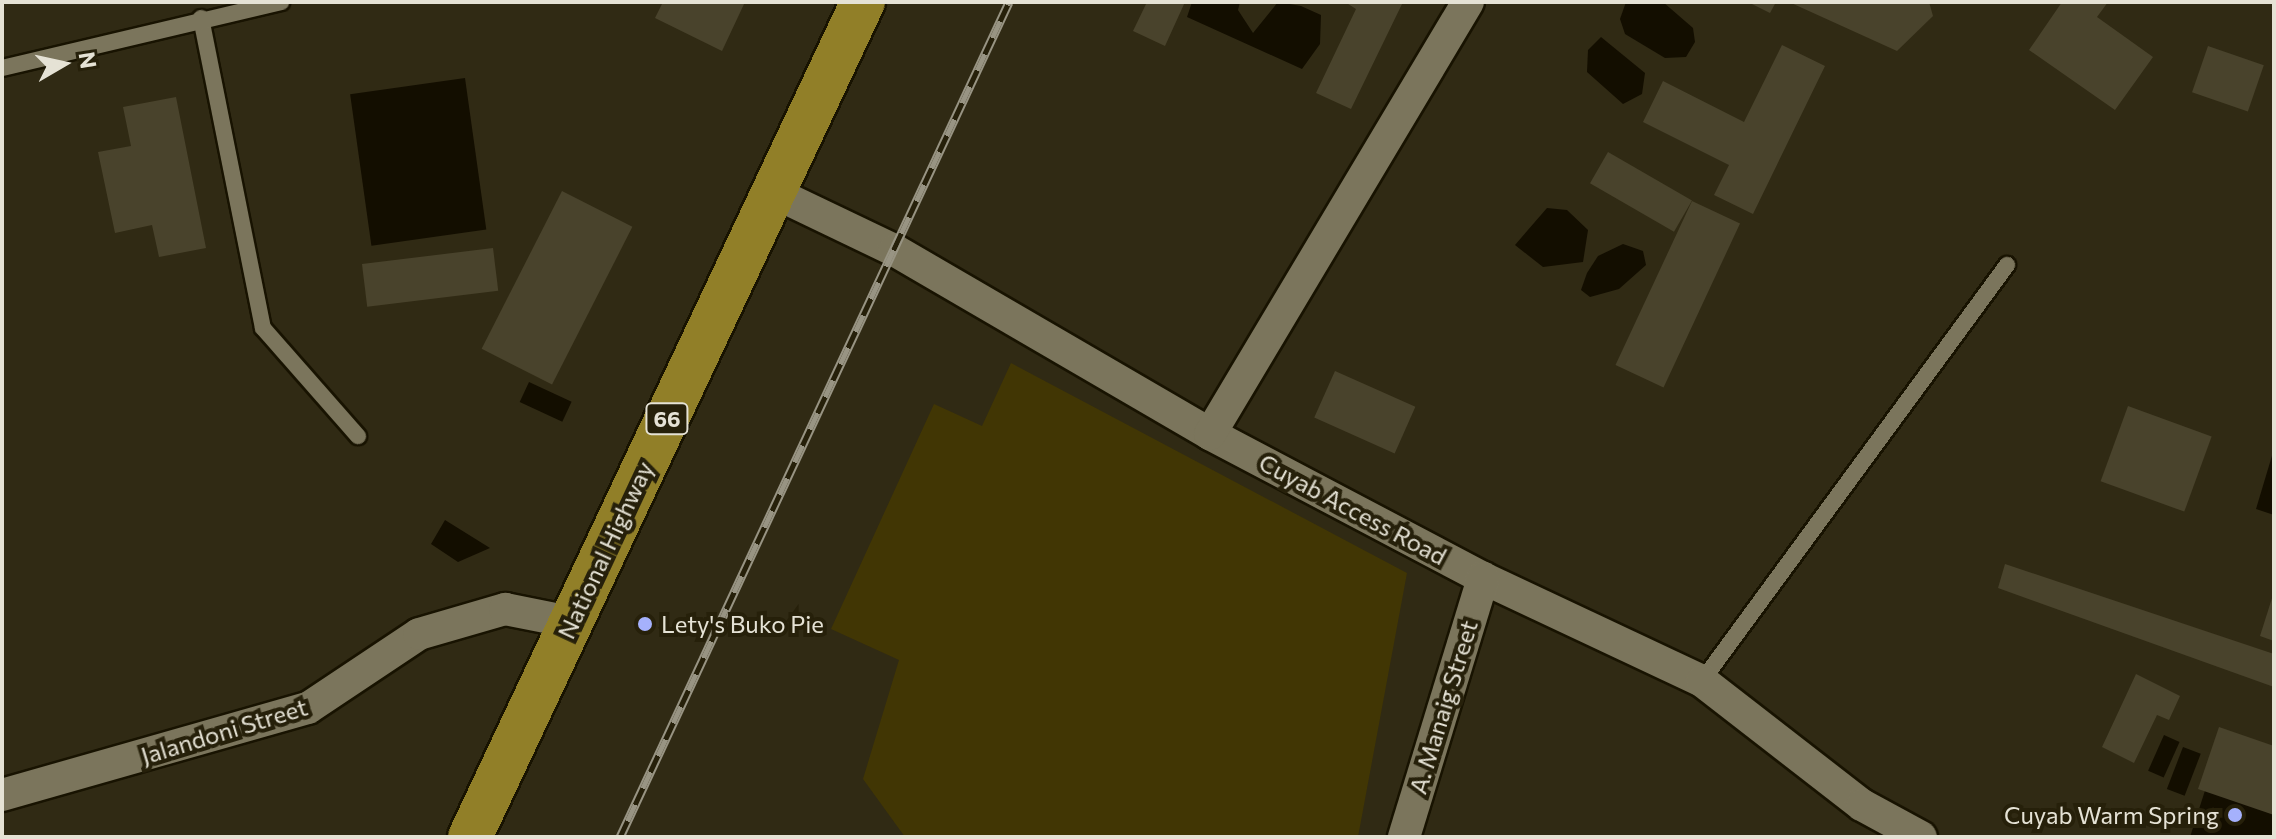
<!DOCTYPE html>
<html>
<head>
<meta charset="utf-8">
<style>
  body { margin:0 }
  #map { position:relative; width:2276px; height:839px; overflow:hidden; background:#302a14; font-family:Commissioner,sans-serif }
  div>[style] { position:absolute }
  .green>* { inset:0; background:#413604 }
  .water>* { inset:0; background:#130e00; transform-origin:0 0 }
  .building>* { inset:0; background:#49432c; transform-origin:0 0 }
  .roads { filter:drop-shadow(2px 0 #181301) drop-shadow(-2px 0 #181301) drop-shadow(0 2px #181301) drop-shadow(0 -2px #181301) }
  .lane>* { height:16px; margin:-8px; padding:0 8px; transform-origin:8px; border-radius:8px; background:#7b755c }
  .street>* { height:32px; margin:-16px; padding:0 16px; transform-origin:16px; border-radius:16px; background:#7b755c }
  .primary>* { height:44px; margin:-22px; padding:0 22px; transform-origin:22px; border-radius:22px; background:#917f28 }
  .rail>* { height:9px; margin-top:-4.5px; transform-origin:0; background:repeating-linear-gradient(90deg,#26200a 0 18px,#989483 0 36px); box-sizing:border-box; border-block:2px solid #989483 }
  .dots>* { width:22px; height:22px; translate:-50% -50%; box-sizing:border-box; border:4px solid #26200a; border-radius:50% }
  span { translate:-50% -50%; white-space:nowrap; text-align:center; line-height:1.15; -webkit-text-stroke:8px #26200a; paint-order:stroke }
  .shield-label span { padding:2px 6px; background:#26200a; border:2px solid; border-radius:6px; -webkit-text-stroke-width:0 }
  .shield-label { font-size:22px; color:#e5e2d5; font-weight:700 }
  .street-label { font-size:24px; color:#e5e2d5 }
  .poi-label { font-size:24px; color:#e5e2d5 }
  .left { translate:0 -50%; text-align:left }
  .right { translate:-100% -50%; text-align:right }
  .frame { position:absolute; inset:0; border:4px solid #e5e2d5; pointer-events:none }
  .north { position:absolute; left:24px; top:24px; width:80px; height:80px; -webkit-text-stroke:6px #26200a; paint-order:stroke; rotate:81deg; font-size:22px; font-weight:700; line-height:32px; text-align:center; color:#e5e2d5 }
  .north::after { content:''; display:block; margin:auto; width:28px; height:36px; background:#e5e2d5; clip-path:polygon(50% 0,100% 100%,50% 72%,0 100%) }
</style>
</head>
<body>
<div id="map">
  <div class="green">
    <div style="clip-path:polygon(1011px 363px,1407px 573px,1358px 837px,905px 837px,863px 779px,899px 660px,831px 629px,934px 404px,982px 426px)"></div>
  </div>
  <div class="water">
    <div style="clip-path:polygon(1192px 2px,1240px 2px,1238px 10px,1253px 33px,1278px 2px,1301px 6px,1321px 15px,1320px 44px,1302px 69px,1187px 17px)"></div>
    <div style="clip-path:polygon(1626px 2px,1663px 2px,1693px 28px,1695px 42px,1686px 57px,1665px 58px,1625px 34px,1620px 19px)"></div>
    <div style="clip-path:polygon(1601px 37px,1645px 73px,1642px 94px,1623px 104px,1587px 72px,1588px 50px)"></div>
    <div style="left:465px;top:78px;width:153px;height:116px;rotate:82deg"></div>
    <div style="clip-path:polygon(1547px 208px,1567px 210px,1588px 230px,1583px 262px,1543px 267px,1515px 245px)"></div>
    <div style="clip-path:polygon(1623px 244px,1643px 251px,1646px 265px,1619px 289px,1590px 297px,1581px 290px,1587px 273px,1598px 256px)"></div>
    <div style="left:529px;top:382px;width:47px;height:22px;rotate:25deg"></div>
    <div style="clip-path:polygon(2274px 449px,2274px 515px,2256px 509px)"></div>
    <div style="clip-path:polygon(445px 520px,490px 548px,458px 562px,431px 544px)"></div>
    <div style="left:2164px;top:735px;width:17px;height:39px;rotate:24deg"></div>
    <div style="left:2183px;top:747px;width:19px;height:45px;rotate:21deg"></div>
    <div style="clip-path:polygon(2211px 772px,2274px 793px,2274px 837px,2190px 837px)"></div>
  </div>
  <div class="building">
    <div style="clip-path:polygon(663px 2px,745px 2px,722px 51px,655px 18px)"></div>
    <div style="clip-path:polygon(1147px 2px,1185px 2px,1165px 46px,1133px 31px)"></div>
    <div style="clip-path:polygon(1345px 2px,1403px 2px,1351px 109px,1316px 93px,1356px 9px)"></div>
    <div style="clip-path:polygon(1748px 2px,1776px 2px,1770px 13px)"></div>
    <div style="clip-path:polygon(1789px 2px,1929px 2px,1933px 16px,1897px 51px)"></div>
    <div style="clip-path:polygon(2062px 2px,2108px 2px,2097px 17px,2153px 57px,2115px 110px,2029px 50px)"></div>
    <div style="clip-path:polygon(1782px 45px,1825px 66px,1753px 214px,1714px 195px,1729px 165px,1643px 122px,1663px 81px,1744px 122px)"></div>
    <div style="left:2208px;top:46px;width:59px;height:49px;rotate:19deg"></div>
    <div style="clip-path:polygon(176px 97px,206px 248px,159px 257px,152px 225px,115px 233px,98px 152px,131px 146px,123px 107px)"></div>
    <div style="left:1608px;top:152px;width:97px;height:36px;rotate:30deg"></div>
    <div style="left:562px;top:191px;width:79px;height:177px;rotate:27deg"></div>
    <div style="left:1692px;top:201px;width:53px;height:181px;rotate:25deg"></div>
    <div style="left:493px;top:248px;width:43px;height:132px;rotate:83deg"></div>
    <div style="left:1335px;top:371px;width:88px;height:51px;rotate:24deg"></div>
    <div style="left:2128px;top:406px;width:89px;height:80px;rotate:20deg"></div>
    <div style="clip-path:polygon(2005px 564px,2274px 654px,2274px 687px,1998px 588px)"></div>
    <div style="clip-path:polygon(2273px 595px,2274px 595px,2274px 641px,2260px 636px)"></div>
    <div style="clip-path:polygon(2136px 674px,2180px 696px,2169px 720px,2157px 715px,2134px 763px,2102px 747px)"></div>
    <div style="clip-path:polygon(2219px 727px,2274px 746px,2274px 815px,2198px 789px)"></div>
  </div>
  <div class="roads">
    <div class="lane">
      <div style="left:201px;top:18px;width:316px;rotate:78.7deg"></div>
      <div style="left:263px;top:328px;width:144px;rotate:48.7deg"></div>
      <div style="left:2px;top:68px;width:287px;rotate:-13.3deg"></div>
      <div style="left:1702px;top:681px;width:516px;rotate:-53.75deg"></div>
    </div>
    <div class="street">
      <div style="left:775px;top:193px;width:132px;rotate:25.6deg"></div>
      <div style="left:894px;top:250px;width:366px;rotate:30.2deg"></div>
      <div style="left:1210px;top:434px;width:309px;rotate:27.8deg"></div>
      <div style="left:1483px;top:578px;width:242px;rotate:25.2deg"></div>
      <div style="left:1702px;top:681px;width:202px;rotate:37.8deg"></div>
      <div style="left:1862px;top:805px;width:67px;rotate:28.5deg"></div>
      <div style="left:1210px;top:434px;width:503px;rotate:-59.15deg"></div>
      <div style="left:2px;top:795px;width:318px;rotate:-15.9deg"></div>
      <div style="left:308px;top:708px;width:133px;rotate:-33.7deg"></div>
      <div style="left:419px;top:634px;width:90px;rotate:-16.2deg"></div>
      <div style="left:505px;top:609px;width:66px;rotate:11.3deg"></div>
      <div style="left:1404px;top:837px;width:271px;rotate:-73deg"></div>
    </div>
    <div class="primary">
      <div style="left:470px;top:837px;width:923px;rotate:-64.8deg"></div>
    </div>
  </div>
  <div class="rail">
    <div style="left:620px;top:837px;width:921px;rotate:-65.02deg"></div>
  </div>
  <div class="dots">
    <div style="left:645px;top:624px;background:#a5b1fc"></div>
    <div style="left:2235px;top:815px;background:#a5b1fc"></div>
  </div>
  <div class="shield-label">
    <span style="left:667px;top:419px">66</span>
  </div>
  <div class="street-label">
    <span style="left:1353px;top:509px;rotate:28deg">Cuyab Access Road</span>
    <span style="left:605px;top:550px;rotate:-65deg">National Highway</span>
    <span style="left:1443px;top:707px;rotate:-73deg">A. Manaig Street</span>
    <span style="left:224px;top:731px;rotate:-17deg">Jalandoni Street</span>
  </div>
  <div class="poi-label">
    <span class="left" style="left:661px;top:624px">Lety's Buko Pie</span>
    <span class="right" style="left:2219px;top:815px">Cuyab Warm Spring</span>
  </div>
  <div class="frame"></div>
  <div class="north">N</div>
</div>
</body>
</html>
